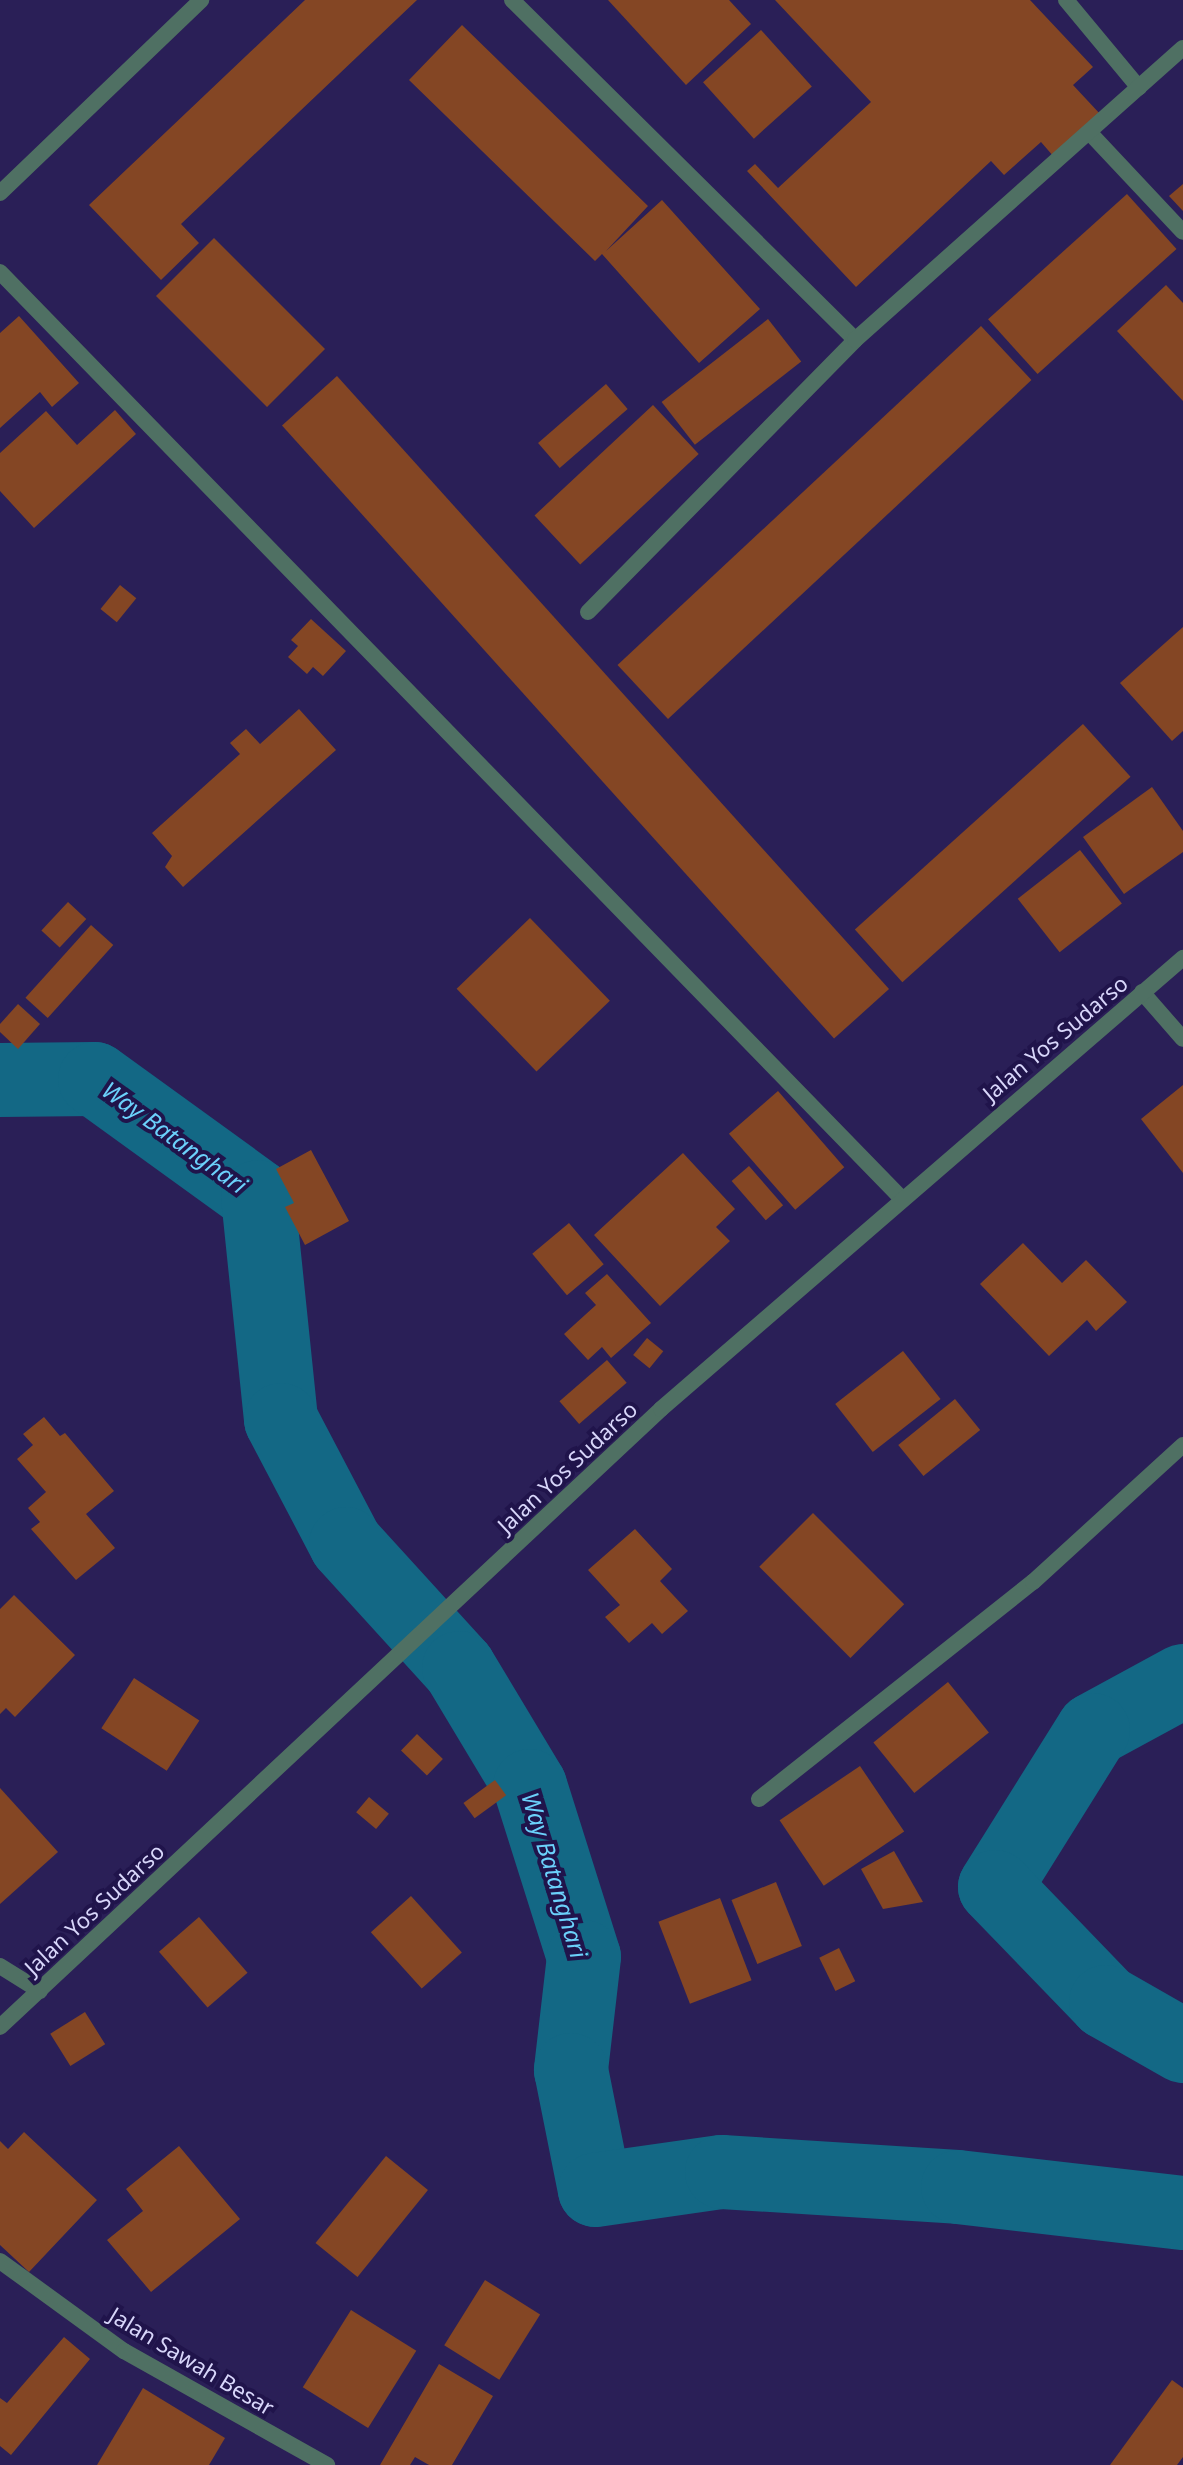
<!DOCTYPE html>
<html>
<head>
<meta charset="utf-8">
<style>
  body { margin:0 }
  #map { position:relative; width:1183px; height:2465px; overflow:hidden; background:#2a1f57; font-family:"Noto Sans",sans-serif }
  div>[style] { position:absolute }
  .river>* { height:74px; margin:-37px; padding:0 37px; transform-origin:37px; border-radius:37px; background:#136885 }
  .building>* { inset:0; background:#844624; transform-origin:0 0 }
  .service>* { height:16px; margin:-8px; padding:0 8px; transform-origin:8px; border-radius:8px; background:#4f7063 }
  .minor>* { height:16px; margin:-8px; padding:0 8px; transform-origin:8px; border-radius:8px; background:#4f7063 }
  .tertiary>* { height:16px; margin:-8px; padding:0 8px; transform-origin:8px; border-radius:8px; background:#4f7063 }
  span { translate:-50% -50%; white-space:nowrap; text-align:center; line-height:1.15; -webkit-text-stroke:8px #20144b; paint-order:stroke }
  .street-label { font-size:22px; color:#d8d6fa }
  .water-label { font-size:24px; color:#6bd1fb; font-style:italic }
</style>
</head>
<body>
<div id="map">
  <div class="river">
    <div style="left:0;top:1080px;width:95px;rotate:-0.6deg"></div>
    <div style="left:95px;top:1079px;width:201px;rotate:35.9deg"></div>
    <div style="left:258px;top:1197px;width:224px;rotate:84.1deg"></div>
    <div style="left:281px;top:1420px;width:140px;rotate:62.3deg"></div>
    <div style="left:346px;top:1544px;width:168px;rotate:47.7deg"></div>
    <div style="left:459px;top:1668px;width:138px;rotate:59deg"></div>
    <div style="left:530px;top:1786px;width:179px;rotate:72.5deg"></div>
    <div style="left:584px;top:1957px;width:114px;rotate:96.6deg"></div>
    <div style="left:571px;top:2070px;width:122px;rotate:78.7deg"></div>
    <div style="left:595px;top:2190px;width:128px;rotate:-8.1deg"></div>
    <div style="left:722px;top:2172px;width:236px;rotate:3.6deg"></div>
    <div style="left:958px;top:2187px;width:226px;rotate:6.6deg"></div>
    <div style="left:1183px;top:1681px;width:102px;rotate:151.4deg"></div>
    <div style="left:1093px;top:1730px;width:185px;rotate:122deg"></div>
    <div style="left:995px;top:1887px;width:160px;rotate:46deg"></div>
    <div style="left:1106px;top:2002px;width:89px;rotate:29.7deg"></div>
  </div>
  <div class="building">
    <div style="clip-path:polygon(305px 0,417px 0,181px 224px,199px 243px,161px 280px,89px 205px)"></div>
    <div style="clip-path:polygon(608px 0,729px 0,751px 24px,686px 85px)"></div>
    <div style="clip-path:polygon(775px 0,1030px 0,1093px 67px,1073px 85px,1101px 115px,1054px 157px,1041px 142px,1004px 175px,991px 161px,856px 287px,747px 171px,755px 164px,778px 188px,871px 102px)"></div>
    <div style="clip-path:polygon(462px 25px,648px 206px,606px 251px,662px 200px,760px 309px,699px 363px,602px 254px,595px 261px,409px 80px)"></div>
    <div style="left:761px;top:30px;width:76px;height:78px;rotate:48deg"></div>
    <div style="clip-path:polygon(1183px 184px,1183px 211px,1169px 196px)"></div>
    <div style="left:1127px;top:194px;width:74px;height:187px;rotate:48deg"></div>
    <div style="left:214px;top:238px;width:157px;height:82px;rotate:45deg"></div>
    <div style="clip-path:polygon(1166px 285px,1183px 303px,1183px 401px,1117px 331px)"></div>
    <div style="clip-path:polygon(19px 316px,79px 383px,52px 407px,40px 392px,0 428px,0 333px)"></div>
    <div style="left:768px;top:319px;width:54px;height:135px;rotate:52deg"></div>
    <div style="left:981px;top:326px;width:74px;height:497px;rotate:47deg"></div>
    <div style="left:337px;top:376px;width:825px;height:74px;rotate:48deg"></div>
    <div style="left:606px;top:384px;width:33px;height:90px;rotate:49deg"></div>
    <div style="left:653px;top:405px;width:67px;height:162px;rotate:47deg"></div>
    <div style="clip-path:polygon(115px 410px,136px 434px,34px 528px,0 491px,0 453px,46px 411px,77px 445px)"></div>
    <div style="left:120px;top:585px;width:21px;height:31px;rotate:39deg"></div>
    <div style="clip-path:polygon(311px 619px,346px 651px,323px 676px,313px 667px,307px 674px,288px 657px,298px 646px,291px 640px)"></div>
    <div style="clip-path:polygon(1183px 627px,1183px 731px,1172px 741px,1120px 683px)"></div>
    <div style="clip-path:polygon(299px 709px,336px 750px,183px 887px,165px 867px,172px 856px,152px 833px,240px 754px,230px 743px,246px 729px,260px 744px)"></div>
    <div style="left:1083px;top:724px;width:71px;height:307px;rotate:48deg"></div>
    <div style="clip-path:polygon(1152px 787px,1183px 831px,1183px 852px,1124px 894px,1083px 837px)"></div>
    <div style="left:1080px;top:850px;width:68px;height:79px;rotate:52deg"></div>
    <div style="left:68px;top:902px;width:25px;height:39px;rotate:43deg"></div>
    <div style="left:530px;top:918px;width:115px;height:102px;rotate:46deg"></div>
    <div style="left:91px;top:925px;width:30px;height:98px;rotate:42deg"></div>
    <div style="clip-path:polygon(18px 1004px,40px 1024px,18px 1049px,0 1032px,0 1024px)"></div>
    <div style="clip-path:polygon(1183px 1085px,1183px 1173px,1141px 1119px)"></div>
    <div style="left:778px;top:1091px;width:101px;height:65px;rotate:49deg"></div>
    <div style="clip-path:polygon(311px 1150px,349px 1221px,305px 1245px,285px 1207px,294px 1203px,276px 1169px)"></div>
    <div style="clip-path:polygon(683px 1153px,735px 1209px,716px 1227px,730px 1241px,660px 1306px,594px 1235px)"></div>
    <div style="left:749px;top:1166px;width:52px;height:23px;rotate:49deg"></div>
    <div style="left:569px;top:1223px;width:54px;height:48px;rotate:50deg"></div>
    <div style="clip-path:polygon(1023px 1243px,1062px 1283px,1086px 1260px,1127px 1302px,1096px 1331px,1087px 1320px,1049px 1356px,980px 1284px)"></div>
    <div style="clip-path:polygon(607px 1274px,651px 1323px,611px 1358px,602px 1347px,588px 1360px,564px 1334px,596px 1305px,585px 1293px)"></div>
    <div style="left:647px;top:1338px;width:21px;height:22px;rotate:39deg"></div>
    <div style="left:903px;top:1351px;width:61px;height:86px;rotate:52deg"></div>
    <div style="left:607px;top:1360px;width:30px;height:63px;rotate:49deg"></div>
    <div style="left:955px;top:1399px;width:40px;height:73px;rotate:51deg"></div>
    <div style="clip-path:polygon(44px 1417px,60px 1436px,65px 1433px,114px 1491px,86px 1514px,115px 1548px,76px 1580px,31px 1529px,40px 1522px,28px 1508px,46px 1492px,17px 1459px,33px 1445px,23px 1434px)"></div>
    <div style="left:813px;top:1513px;width:129px;height:76px;rotate:45deg"></div>
    <div style="clip-path:polygon(635px 1529px,672px 1569px,660px 1581px,688px 1611px,662px 1634px,652px 1623px,629px 1643px,605px 1617px,620px 1605px,588px 1570px)"></div>
    <div style="clip-path:polygon(14px 1595px,75px 1655px,15px 1717px,6px 1708px,0 1714px,0 1609px)"></div>
    <div style="left:134px;top:1678px;width:78px;height:60px;rotate:33deg"></div>
    <div style="left:948px;top:1682px;width:65px;height:96px;rotate:51deg"></div>
    <div style="left:417px;top:1734px;width:36px;height:23px;rotate:44deg"></div>
    <div style="left:860px;top:1766px;width:79px;height:97px;rotate:56deg"></div>
    <div style="left:495px;top:1780px;width:19px;height:39px;rotate:54deg"></div>
    <div style="clip-path:polygon(0 1788px,58px 1852px,0 1904px)"></div>
    <div style="left:369px;top:1797px;width:26px;height:20px;rotate:40deg"></div>
    <div style="clip-path:polygon(894px 1851px,923px 1902px,883px 1909px,861px 1869px)"></div>
    <div style="left:776px;top:1882px;width:69px;height:48px;rotate:68deg"></div>
    <div style="left:411px;top:1896px;width:76px;height:54px;rotate:48deg"></div>
    <div style="left:720px;top:1898px;width:88px;height:66px;rotate:69deg"></div>
    <div style="left:199px;top:1917px;width:74px;height:53px;rotate:49deg"></div>
    <div style="left:839px;top:1948px;width:37px;height:22px;rotate:64deg"></div>
    <div style="left:85px;top:2012px;width:38px;height:41px;rotate:58deg"></div>
    <div style="clip-path:polygon(24px 2132px,97px 2200px,29px 2272px,0 2245px,0 2141px,8px 2149px)"></div>
    <div style="clip-path:polygon(179px 2146px,240px 2219px,151px 2292px,107px 2240px,143px 2211px,126px 2189px)"></div>
    <div style="left:386px;top:2156px;width:54px;height:112px;rotate:39deg"></div>
    <div style="left:485px;top:2280px;width:65px;height:77px;rotate:32deg"></div>
    <div style="left:351px;top:2310px;width:77px;height:91px;rotate:32deg"></div>
    <div style="clip-path:polygon(64px 2337px,90px 2359px,11px 2455px,0 2446px,0 2398px,7px 2403px)"></div>
    <div style="clip-path:polygon(439px 2364px,493px 2396px,452px 2465px,429px 2465px,415px 2457px,410px 2465px,380px 2465px)"></div>
    <div style="clip-path:polygon(1172px 2380px,1183px 2388px,1183px 2457px,1177px 2465px,1110px 2465px)"></div>
    <div style="clip-path:polygon(143px 2388px,225px 2438px,209px 2465px,97px 2465px)"></div>
  </div>
  <div class="service">
    <div style="left:512px;top:0;width:483px;rotate:44.7deg"></div>
    <div style="left:1066px;top:0;width:114px;rotate:50.3deg"></div>
    <div style="left:1089px;top:132px;width:137px;rotate:46.8deg"></div>
    <div style="left:588px;top:612px;width:381px;rotate:-45.5deg"></div>
    <div style="left:855px;top:340px;width:439px;rotate:-41.7deg"></div>
  </div>
  <div class="minor">
    <div style="left:0;top:193px;width:279px;rotate:-43.8deg"></div>
    <div style="left:0;top:272px;width:1292px;rotate:45.78deg"></div>
    <div style="left:1142px;top:992px;width:62px;rotate:48.9deg"></div>
    <div style="left:759px;top:1799px;width:350px;rotate:-38.4deg"></div>
    <div style="left:1033px;top:1582px;width:203px;rotate:-42.4deg"></div>
    <div style="left:0;top:1966px;width:47px;rotate:32deg"></div>
    <div style="left:0;top:2261px;width:153px;rotate:36deg"></div>
    <div style="left:124px;top:2351px;width:233px;rotate:29.3deg"></div>
  </div>
  <div class="tertiary">
    <div style="left:0;top:2027px;width:905px;rotate:-43.07deg"></div>
    <div style="left:661px;top:1409px;width:690px;rotate:-40.83deg"></div>
  </div>
  <div class="street-label">
    <span style="left:1055px;top:1038px;rotate:-40deg">Jalan Yos Sudarso</span>
    <span style="left:567px;top:1467px;rotate:-43deg">Jalan Yos Sudarso</span>
    <span style="left:94px;top:1909px;rotate:-43deg">Jalan Yos Sudarso</span>
    <span style="left:192px;top:2361px;rotate:31deg">Jalan Sawah Besar</span>
  </div>
  <div class="water-label">
    <span style="left:175px;top:1137px;rotate:36deg">Way Batanghari</span>
    <span style="left:555px;top:1875px;rotate:73deg">Way Batanghari</span>
  </div>
</div>
</body>
</html>
